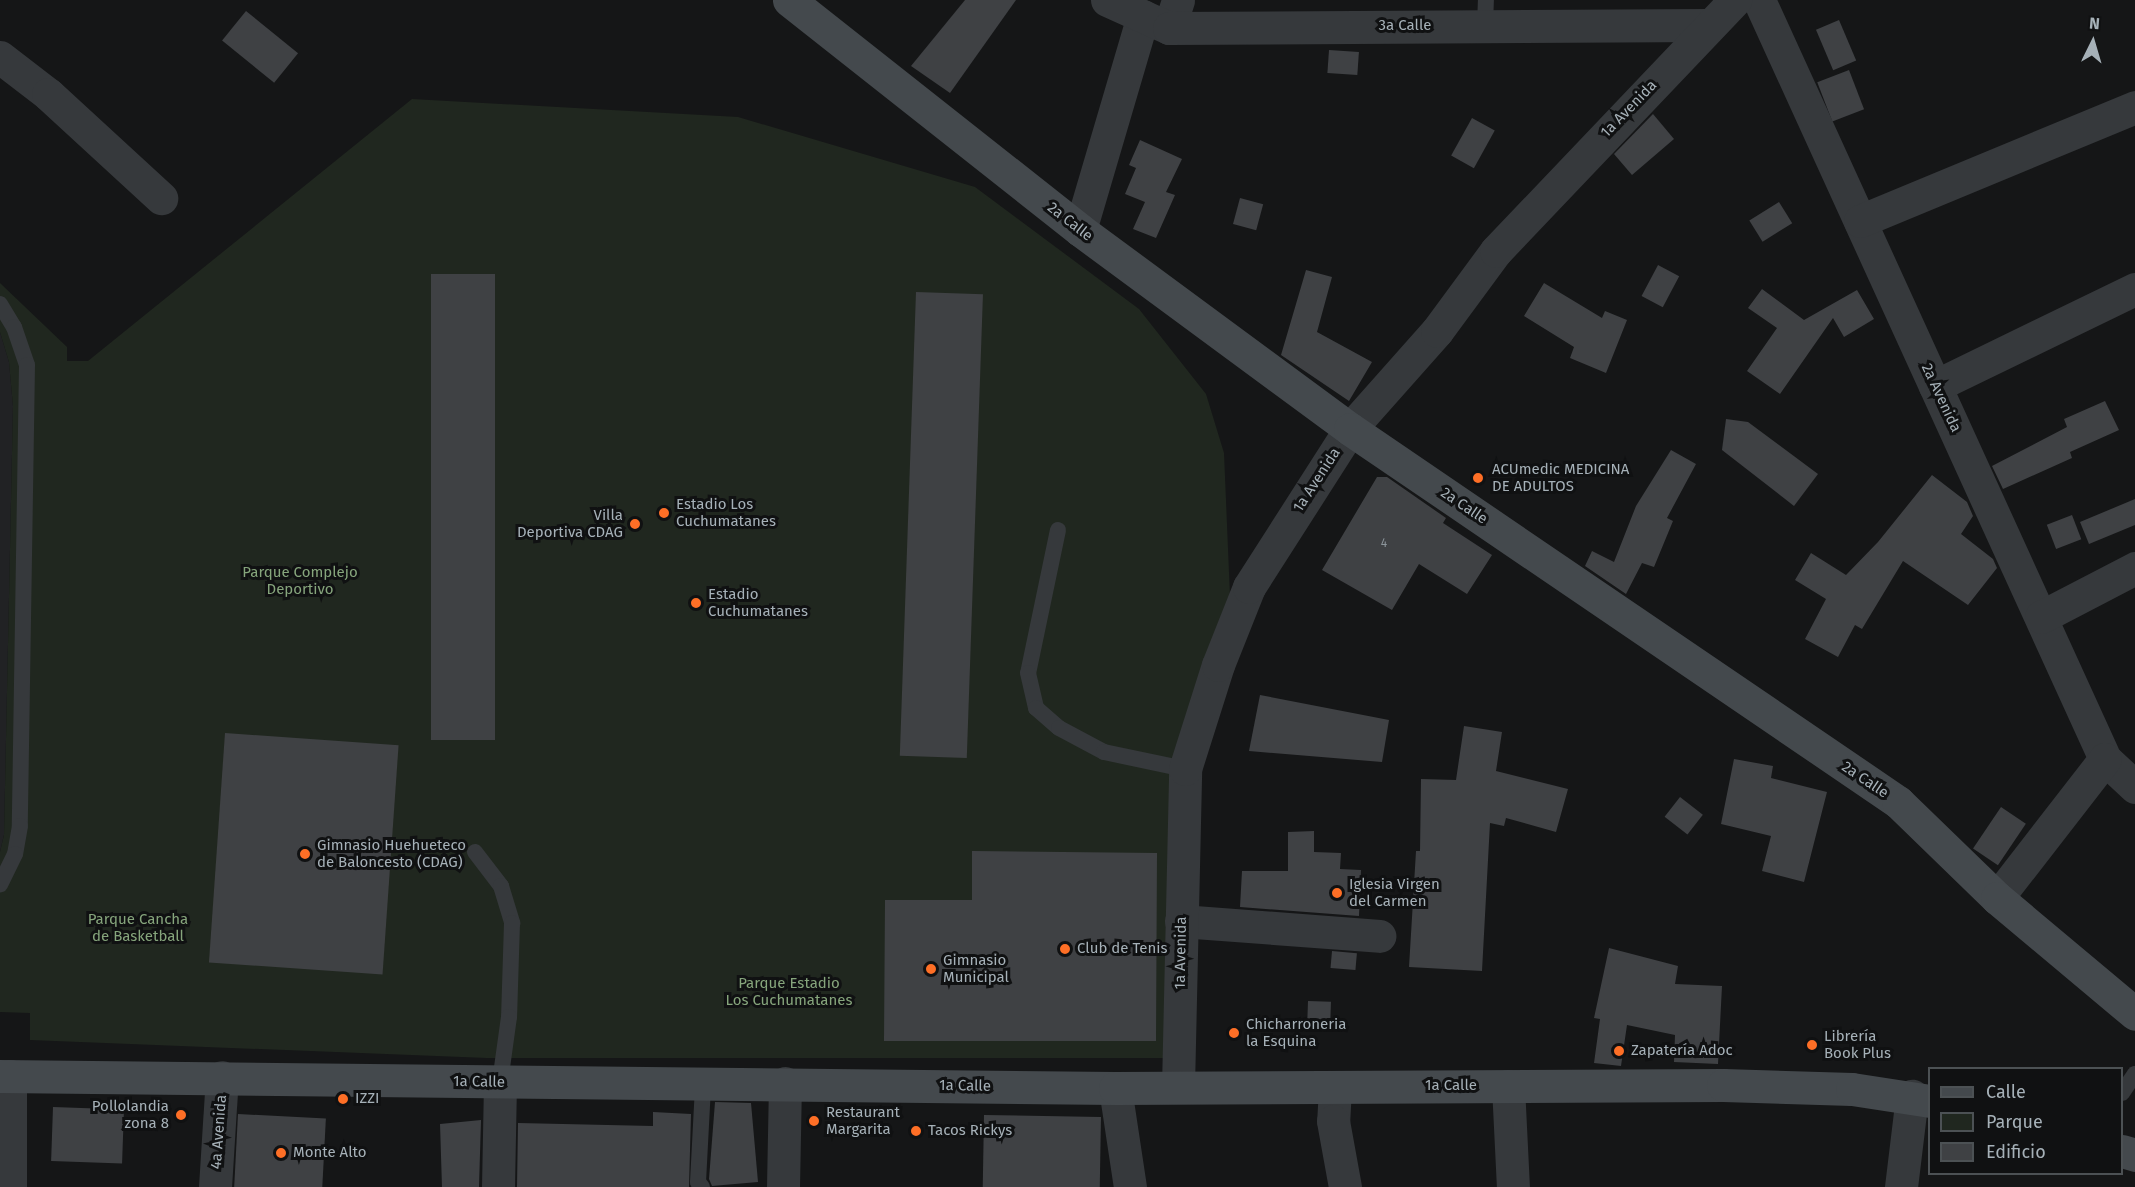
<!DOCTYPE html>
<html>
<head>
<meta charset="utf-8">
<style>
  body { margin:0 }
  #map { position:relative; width:2135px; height:1187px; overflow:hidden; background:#151617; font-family:"Fira Sans",sans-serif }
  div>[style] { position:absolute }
  .built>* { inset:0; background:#212224 }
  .green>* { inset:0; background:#20271f }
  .building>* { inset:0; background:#3f4144; transform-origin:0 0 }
  .service>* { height:16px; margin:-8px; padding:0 8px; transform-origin:8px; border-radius:8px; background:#36393c }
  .minor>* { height:33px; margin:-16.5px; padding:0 16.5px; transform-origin:16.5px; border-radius:16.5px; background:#36393c }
  .tertiary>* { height:33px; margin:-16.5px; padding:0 16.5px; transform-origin:16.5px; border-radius:16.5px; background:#36393c }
  .secondary>* { height:33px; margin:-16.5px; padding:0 16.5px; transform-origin:16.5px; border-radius:16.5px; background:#44494d }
  .dots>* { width:16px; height:16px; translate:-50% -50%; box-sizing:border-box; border:3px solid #101112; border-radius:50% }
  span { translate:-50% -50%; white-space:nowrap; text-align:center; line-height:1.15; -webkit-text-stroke:6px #101112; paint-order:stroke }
  .number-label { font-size:12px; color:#8c959b }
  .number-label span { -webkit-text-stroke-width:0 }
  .street-label { font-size:15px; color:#a6b1b8 }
  .poi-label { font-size:15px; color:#a6b1b8 }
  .left { translate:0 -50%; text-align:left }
  .right { translate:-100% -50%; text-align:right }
  .park-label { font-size:15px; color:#86a57c }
  .legend { position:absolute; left:1928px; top:1067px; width:195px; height:108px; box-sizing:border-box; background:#101112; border:2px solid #4c5154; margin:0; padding:8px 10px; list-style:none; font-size:18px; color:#a6b1b8 }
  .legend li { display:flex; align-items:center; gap:12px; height:30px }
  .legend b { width:30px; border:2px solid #4c5154 }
  .north { position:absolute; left:2063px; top:12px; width:60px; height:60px; -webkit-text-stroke:4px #101112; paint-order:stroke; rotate:5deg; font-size:16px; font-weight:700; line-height:24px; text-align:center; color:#a6b1b8 }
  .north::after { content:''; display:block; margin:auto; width:21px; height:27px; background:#a6b1b8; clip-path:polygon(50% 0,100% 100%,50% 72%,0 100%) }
</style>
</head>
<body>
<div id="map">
  <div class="built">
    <div style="clip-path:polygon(0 332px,9px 362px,13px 406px,4px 835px,0 852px)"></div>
  </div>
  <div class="green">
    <div style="clip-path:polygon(412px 99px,738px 117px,975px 187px,1139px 309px,1206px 394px,1224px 453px,1230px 596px,1182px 771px,1191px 1058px,487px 1058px,30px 1040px,30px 1013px,0 1012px,0 852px,4px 835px,13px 406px,9px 362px,0 332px,0 283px,67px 347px,67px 361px,88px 361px)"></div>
  </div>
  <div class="building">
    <div style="clip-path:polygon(965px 0,1016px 0,950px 93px,911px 66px)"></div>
    <div style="left:246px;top:11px;width:67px;height:38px;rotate:39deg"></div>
    <div style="left:1839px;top:20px;width:44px;height:25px;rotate:67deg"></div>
    <div style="left:1329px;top:50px;width:30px;height:23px;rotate:4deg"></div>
    <div style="left:1849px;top:70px;width:42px;height:34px;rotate:69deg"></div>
    <div style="clip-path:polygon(1653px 114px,1674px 139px,1632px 175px,1614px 154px)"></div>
    <div style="left:1472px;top:118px;width:26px;height:43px;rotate:29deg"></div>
    <div style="clip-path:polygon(1140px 140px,1182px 159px,1166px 192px,1175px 195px,1156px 238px,1133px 229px,1145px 202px,1125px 194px,1136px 168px,1129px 165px)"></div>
    <div style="left:1240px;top:198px;width:24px;height:27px;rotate:15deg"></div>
    <div style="left:1779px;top:202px;width:25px;height:35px;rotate:58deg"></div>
    <div style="left:1658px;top:265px;width:24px;height:35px;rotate:28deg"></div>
    <div style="clip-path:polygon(1306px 270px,1332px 277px,1317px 332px,1372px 362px,1349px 401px,1281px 355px)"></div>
    <div style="left:431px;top:274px;width:64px;height:466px"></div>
    <div style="clip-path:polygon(1544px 283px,1602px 318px,1605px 311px,1627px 320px,1606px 373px,1570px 358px,1574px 347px,1524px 316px)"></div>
    <div style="clip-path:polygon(1762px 289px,1804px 320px,1857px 290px,1874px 319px,1844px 337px,1833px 318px,1780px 394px,1747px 371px,1777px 328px,1748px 308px)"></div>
    <div style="left:916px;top:292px;width:67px;height:464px;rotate:2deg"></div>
    <div style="clip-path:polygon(2105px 401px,2119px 430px,2070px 452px,2072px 458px,2003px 489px,1992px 466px,2067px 427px,2064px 419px)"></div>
    <div style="clip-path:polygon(1726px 419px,1748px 422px,1818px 474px,1794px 506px,1722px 450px)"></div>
    <div style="clip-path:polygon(1671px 450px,1696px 464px,1667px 518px,1673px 521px,1654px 567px,1642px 563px,1626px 594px,1585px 566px,1592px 551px,1614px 562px,1636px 506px)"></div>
    <div style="clip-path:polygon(1932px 475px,1967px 502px,1973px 516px,1961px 534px,1993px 559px,1997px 568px,1968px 605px,1903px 561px,1862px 629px,1855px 625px,1838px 657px,1805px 639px,1826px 599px,1795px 580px,1811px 553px,1846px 575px,1878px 542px)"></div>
    <div style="clip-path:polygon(1377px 477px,1387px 477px,1446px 518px,1443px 523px,1492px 555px,1467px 594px,1419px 564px,1392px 610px,1322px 570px)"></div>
    <div style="clip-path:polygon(2135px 499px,2135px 525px,2089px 544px,2080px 522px)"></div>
    <div style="left:2072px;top:515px;width:26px;height:27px;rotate:69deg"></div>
    <div style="clip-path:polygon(1260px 695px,1389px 720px,1382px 762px,1249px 751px)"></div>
    <div style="clip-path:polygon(1464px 726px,1502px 732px,1496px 771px,1568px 789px,1556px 832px,1506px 818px,1504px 826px,1490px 823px,1482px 971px,1409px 967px,1416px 851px,1420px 851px,1421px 779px,1456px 780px)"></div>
    <div style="left:225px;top:733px;width:174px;height:230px;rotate:4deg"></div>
    <div style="clip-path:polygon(1734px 759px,1773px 766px,1771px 778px,1827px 792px,1804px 882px,1762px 871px,1771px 836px,1721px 824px)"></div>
    <div style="left:1680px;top:797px;width:29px;height:25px;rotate:38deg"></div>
    <div style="left:2001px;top:807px;width:30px;height:50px;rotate:34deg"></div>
    <div style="clip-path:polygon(1314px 831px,1314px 852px,1341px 853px,1340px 869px,1361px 870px,1359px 916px,1240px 907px,1242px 871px,1288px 871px,1288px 832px)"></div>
    <div style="clip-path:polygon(972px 851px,1157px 853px,1156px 1041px,884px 1041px,885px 900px,972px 900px)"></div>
    <div style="clip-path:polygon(1609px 948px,1678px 966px,1675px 984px,1722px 986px,1718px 1064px,1674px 1062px,1675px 1035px,1627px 1025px,1621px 1066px,1594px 1063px,1600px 1019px,1594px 1018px)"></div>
    <div style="left:1332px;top:951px;width:25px;height:17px;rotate:5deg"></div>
    <div style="left:1308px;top:1001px;width:23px;height:27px;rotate:2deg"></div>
    <div style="clip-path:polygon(715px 1102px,751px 1103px,758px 1182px,712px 1186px,709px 1179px)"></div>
    <div style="left:53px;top:1107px;width:71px;height:54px;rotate:2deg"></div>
    <div style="clip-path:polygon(653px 1112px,691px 1114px,689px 1187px,517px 1187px,518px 1123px,653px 1126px)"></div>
    <div style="left:238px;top:1114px;width:88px;height:73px;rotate:3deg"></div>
    <div style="left:984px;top:1115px;width:117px;height:72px;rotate:1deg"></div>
    <div style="clip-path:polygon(481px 1120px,479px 1187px,442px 1187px,440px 1124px)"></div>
  </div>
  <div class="service">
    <div style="left:1485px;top:26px;width:26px;rotate:-88deg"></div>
    <div style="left:0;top:304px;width:27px;rotate:59deg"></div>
    <div style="left:14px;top:327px;width:40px;rotate:71.1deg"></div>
    <div style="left:27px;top:365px;width:461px;rotate:90.9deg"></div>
    <div style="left:20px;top:826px;width:28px;rotate:100deg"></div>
    <div style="left:15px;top:854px;width:34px;rotate:116deg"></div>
    <div style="left:1058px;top:530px;width:146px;rotate:101.8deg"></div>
    <div style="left:1028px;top:673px;width:36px;rotate:77deg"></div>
    <div style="left:1036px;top:708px;width:30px;rotate:41deg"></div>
    <div style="left:1059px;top:728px;width:51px;rotate:28.1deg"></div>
    <div style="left:1104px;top:752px;width:83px;rotate:11.9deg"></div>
    <div style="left:475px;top:852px;width:43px;rotate:52.6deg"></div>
    <div style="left:501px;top:886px;width:39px;rotate:73deg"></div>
    <div style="left:512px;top:923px;width:94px;rotate:91.8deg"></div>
    <div style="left:509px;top:1017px;width:66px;rotate:97.9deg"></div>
    <div style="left:2122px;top:1093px;width:23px;rotate:-56deg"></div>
    <div style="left:702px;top:1187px;width:6px;rotate:-129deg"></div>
    <div style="left:698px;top:1182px;width:97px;rotate:-87deg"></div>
  </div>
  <div class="minor">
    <div style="left:1759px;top:0;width:834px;rotate:65.49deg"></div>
    <div style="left:2105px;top:759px;width:41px;rotate:43deg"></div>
    <div style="left:1169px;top:28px;width:29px;rotate:-72deg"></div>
    <div style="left:0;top:57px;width:61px;rotate:37.6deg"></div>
    <div style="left:48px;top:94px;width:154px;rotate:42.6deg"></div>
    <div style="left:1860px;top:221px;width:298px;rotate:-22.5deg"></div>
    <div style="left:1080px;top:230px;width:223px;rotate:-73.6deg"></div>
    <div style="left:1935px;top:386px;width:222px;rotate:-25.9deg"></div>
    <div style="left:2041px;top:617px;width:106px;rotate:-27.5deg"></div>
    <div style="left:1997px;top:898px;width:176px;rotate:-52.2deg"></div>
    <div style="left:1181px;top:921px;width:199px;rotate:4.3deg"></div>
    <div style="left:10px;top:1076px;width:111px;rotate:90deg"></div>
    <div style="left:1508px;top:1086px;width:101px;rotate:87.2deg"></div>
    <div style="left:1335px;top:1087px;width:34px;rotate:93deg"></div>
    <div style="left:1333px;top:1121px;width:67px;rotate:79.7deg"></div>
    <div style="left:1115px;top:1088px;width:100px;rotate:81.4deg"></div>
    <div style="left:215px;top:1187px;width:110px;rotate:-86.4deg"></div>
    <div style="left:498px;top:1187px;width:105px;rotate:-88.9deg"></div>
    <div style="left:783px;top:1187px;width:104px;rotate:-88.9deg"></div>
  </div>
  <div class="tertiary">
    <div style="left:1107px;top:0;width:68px;rotate:24.3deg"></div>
    <div style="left:1169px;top:28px;width:540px;rotate:-0.32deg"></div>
    <div style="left:1178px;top:1087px;width:318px;rotate:-88.7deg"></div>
    <div style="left:1185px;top:769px;width:109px;rotate:-72.4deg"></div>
    <div style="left:1218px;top:665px;width:84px;rotate:-68.3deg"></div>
    <div style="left:1249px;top:587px;width:188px;rotate:-57.4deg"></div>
    <div style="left:1350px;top:429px;width:131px;rotate:-48.4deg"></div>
    <div style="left:1437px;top:331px;width:99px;rotate:-53.6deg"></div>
    <div style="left:1496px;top:251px;width:347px;rotate:-46.4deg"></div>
    <div style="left:1901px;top:1187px;width:92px;rotate:-83.1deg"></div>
  </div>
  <div class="secondary">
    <div style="left:789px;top:0;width:371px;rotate:38.3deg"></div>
    <div style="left:1080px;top:230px;width:335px;rotate:36.4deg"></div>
    <div style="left:1350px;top:429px;width:663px;rotate:34.24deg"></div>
    <div style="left:1898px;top:802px;width:138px;rotate:44.1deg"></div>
    <div style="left:1997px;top:898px;width:180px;rotate:40deg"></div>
    <div style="left:0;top:1076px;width:1115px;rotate:0.62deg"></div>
    <div style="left:1115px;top:1088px;width:608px;rotate:-0.28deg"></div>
    <div style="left:1723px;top:1085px;width:129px;rotate:1.8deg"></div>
    <div style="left:1852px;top:1089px;width:79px;rotate:8.7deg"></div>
    <div style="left:2122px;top:1151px;width:14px;rotate:17deg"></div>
  </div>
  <div class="dots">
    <div style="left:1478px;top:478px;background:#fe6f26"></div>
    <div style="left:664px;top:513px;background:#fe6f26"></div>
    <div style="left:635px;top:524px;background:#fe6f26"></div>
    <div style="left:696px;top:603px;background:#fe6f26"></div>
    <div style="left:305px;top:854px;background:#fe6f26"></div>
    <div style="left:1337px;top:893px;background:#fe6f26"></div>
    <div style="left:1065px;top:949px;background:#fe6f26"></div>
    <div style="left:931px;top:969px;background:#fe6f26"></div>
    <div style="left:1234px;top:1033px;background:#fe6f26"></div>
    <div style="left:1812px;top:1045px;background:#fe6f26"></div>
    <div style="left:1619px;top:1051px;background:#fe6f26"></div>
    <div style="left:343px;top:1099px;background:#fe6f26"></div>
    <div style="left:181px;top:1115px;background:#fe6f26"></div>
    <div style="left:814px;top:1121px;background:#fe6f26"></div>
    <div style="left:916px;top:1131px;background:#fe6f26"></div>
    <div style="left:281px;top:1153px;background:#fe6f26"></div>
  </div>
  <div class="number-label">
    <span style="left:1384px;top:544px">4</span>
  </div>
  <div class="street-label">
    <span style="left:1405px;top:26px">3a Calle</span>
    <span style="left:1629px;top:109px;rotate:-46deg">1a Avenida</span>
    <span style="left:1070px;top:222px;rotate:38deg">2a Calle</span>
    <span style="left:1941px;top:398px;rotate:65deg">2a Avenida</span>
    <span style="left:1317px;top:480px;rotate:-57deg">1a Avenida</span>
    <span style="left:1464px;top:506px;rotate:34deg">2a Calle</span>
    <span style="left:1865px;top:780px;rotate:34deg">2a Calle</span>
    <span style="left:1181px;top:953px;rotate:-89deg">1a Avenida</span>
    <span style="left:479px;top:1082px;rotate:1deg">1a Calle</span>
    <span style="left:965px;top:1086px;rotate:1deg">1a Calle</span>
    <span style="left:1451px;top:1086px">1a Calle</span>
    <span style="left:219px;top:1132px;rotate:-86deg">4a Avenida</span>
  </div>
  <div class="poi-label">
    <span class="left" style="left:1492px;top:478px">ACUmedic MEDICINA<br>DE ADULTOS</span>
    <span class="left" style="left:676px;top:513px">Estadio Los<br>Cuchumatanes</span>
    <span class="right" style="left:623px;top:524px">Villa<br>Deportiva CDAG</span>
    <span class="left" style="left:708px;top:603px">Estadio<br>Cuchumatanes</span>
    <span class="left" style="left:317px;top:854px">Gimnasio Huehueteco<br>de Baloncesto (CDAG)</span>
    <span class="left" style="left:1349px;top:893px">Iglesia Virgen<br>del Carmen</span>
    <span class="left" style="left:1077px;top:949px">Club de Tenis</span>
    <span class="left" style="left:943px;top:969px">Gimnasio<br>Municipal</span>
    <span class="left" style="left:1246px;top:1033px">Chicharroneria<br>la Esquina</span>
    <span class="left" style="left:1824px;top:1045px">Librería<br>Book Plus</span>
    <span class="left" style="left:1631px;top:1051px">Zapatería Adoc</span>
    <span class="left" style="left:355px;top:1099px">IZZI</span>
    <span class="right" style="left:169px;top:1115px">Pollolandia<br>zona 8</span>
    <span class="left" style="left:826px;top:1121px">Restaurant<br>Margarita</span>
    <span class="left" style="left:928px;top:1131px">Tacos Rickys</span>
    <span class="left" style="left:293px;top:1153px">Monte Alto</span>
  </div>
  <div class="park-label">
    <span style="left:300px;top:581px">Parque Complejo<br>Deportivo</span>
    <span style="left:138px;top:928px">Parque Cancha<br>de Basketball</span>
    <span style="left:789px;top:992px">Parque Estadio<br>Los Cuchumatanes</span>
  </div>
  <ul class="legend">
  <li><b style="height:8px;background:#44494d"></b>Calle</li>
  <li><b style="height:16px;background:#20271f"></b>Parque</li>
  <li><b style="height:16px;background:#3f4144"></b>Edificio</li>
  </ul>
  <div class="north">N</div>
</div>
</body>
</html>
